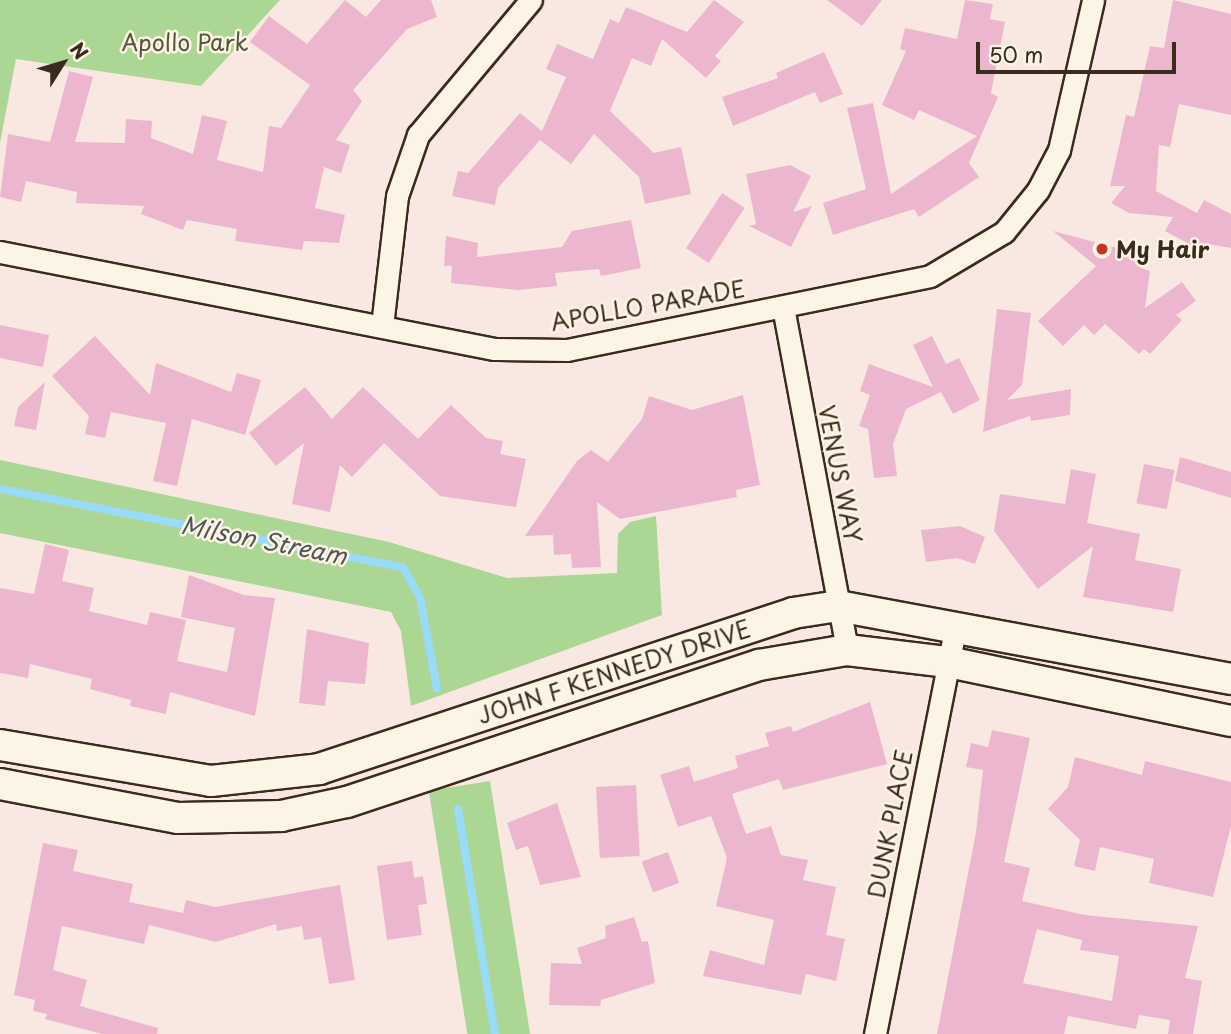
<!DOCTYPE html>
<html>
<head>
<meta charset="utf-8">
<style>
  body { margin:0 }
  #map { position:relative; width:1231px; height:1034px; overflow:hidden; background:#f9e8e1; font-family:"Playpen Sans",sans-serif }
  div>[style] { position:absolute }
  .green>* { inset:0; background:#acd694; transform-origin:0 0 }
  .stream>* { height:8px; margin:-4px; padding:0 4px; transform-origin:4px; border-radius:4px; background:#98dcfa }
  .building>* { inset:0; background:#edb6cf; transform-origin:0 0 }
  .roads { filter:drop-shadow(2px 0 #3b2a1e) drop-shadow(-2px 0 #3b2a1e) drop-shadow(0 2px #3b2a1e) drop-shadow(0 -2px #3b2a1e) }
  .minor>* { height:21px; margin:-10.5px; padding:0 10.5px; transform-origin:10.5px; border-radius:10.5px; background:#fcf5e5 }
  .secondary>* { height:30px; margin:-15px; padding:0 15px; transform-origin:15px; border-radius:15px; background:#fcf5e5 }
  .dots>* { width:19px; height:19px; translate:-50% -50%; box-sizing:border-box; border:4px solid #fcf5e5; border-radius:50% }
  span { translate:-50% -50%; white-space:nowrap; text-align:center; line-height:1.15; -webkit-text-stroke:5px #fcf5e5; paint-order:stroke }
  .park-label { font-size:23px; color:#57553c }
  .poi-label { font-size:23px; color:#3b2a1e; font-weight:700 }
  .left { translate:0 -50%; text-align:left }
  .street-label { font-size:23px; color:#3b2a1e }
  .water-label { font-size:24px; color:#525655; font-style:italic }
  .north { position:absolute; left:28px; top:28px; width:70px; height:70px; -webkit-text-stroke:5px #fcf5e5; paint-order:stroke; rotate:53deg; font-size:19px; font-weight:700; line-height:28px; text-align:center; color:#3b2a1e }
  .north::after { content:''; display:block; margin:auto; width:24px; height:32px; background:#3b2a1e; clip-path:polygon(50% 0,100% 100%,50% 72%,0 100%) }
  .scale { position:absolute; left:976px; top:42px; width:200px; height:32px; box-sizing:border-box; border:4px solid #3b2a1e; border-top:0; padding-left:9px; font-size:21px; line-height:24px; white-space:nowrap; color:#3b2a1e; -webkit-text-stroke:5px #fcf5e5; paint-order:stroke }
</style>
</head>
<body>
<div id="map">
  <div class="green">
    <div style="clip-path:polygon(0 0,280px 0,201px 86px,16px 59px,0 143px)"></div>
    <div style="clip-path:polygon(0 460px,389px 542px,507px 578px,617px 573px,618px 534px,630px 522px,656px 516px,662px 615px,411px 706px,401px 631px,391px 612px,0 533px)"></div>
    <div style="left:490px;top:781px;width:256px;height:62px;rotate:81deg"></div>
  </div>
  <div class="stream">
    <div style="left:0;top:489px;width:410px;rotate:11deg"></div>
    <div style="left:403px;top:567px;width:35px;rotate:61deg"></div>
    <div style="left:420px;top:598px;width:92px;rotate:79.3deg"></div>
    <div style="left:458px;top:809px;width:228px;rotate:80.7deg"></div>
  </div>
  <div class="building">
    <div style="clip-path:polygon(345px 0,366px 17px,381px 0,431px 0,437px 17px,407px 29px,353px 90px,362px 101px,336px 140px,350px 145px,341px 173px,324px 167px,315px 208px,345px 215px,339px 243px,304px 241px,302px 250px,235px 241px,237px 229px,187px 220px,183px 230px,141px 214px,144px 206px,76px 203px,77px 192px,26px 181px,21px 202px,0 197px,8px 134px,50px 142px,69px 71px,93px 77px,75px 142px,125px 143px,126px 119px,152px 121px,151px 138px,193px 154px,202px 115px,227px 121px,217px 160px,263px 172px,269px 126px,281px 128px,310px 85px,250px 42px,269px 16px,307px 44px)"></div>
    <div style="clip-path:polygon(714px 0,744px 22px,715px 56px,721px 61px,706px 78px,662px 39px,651px 66px,632px 58px,610px 111px,654px 153px,681px 147px,691px 194px,645px 204px,639px 177px,594px 134px,571px 164px,540px 140px,498px 188px,495px 205px,452px 196px,458px 171px,468px 173px,520px 113px,542px 131px,566px 77px,546px 69px,557px 44px,593px 59px,610px 19px,619px 23px,626px 7px,687px 32px)"></div>
    <div style="clip-path:polygon(827px 0,882px 0,862px 26px)"></div>
    <div style="clip-path:polygon(965px 0,993px 4px,990px 19px,1005px 22px,991px 93px,998px 97px,969px 163px,979px 177px,919px 217px,914px 209px,833px 235px,823px 203px,866px 189px,847px 108px,873px 103px,891px 194px,977px 136px,919px 110px,914px 120px,882px 105px,906px 51px,900px 49px,905px 28px,957px 39px)"></div>
    <div style="clip-path:polygon(1173px 0,1231px 14px,1231px 115px,1179px 104px,1170px 147px,1159px 145px,1156px 191px,1197px 213px,1204px 200px,1231px 214px,1231px 248px,1208px 244px,1204px 252px,1165px 231px,1173px 217px,1129px 213px,1111px 203px,1125px 186px,1110px 186px,1126px 115px,1134px 117px,1150px 46px,1164px 48px)"></div>
    <div style="clip-path:polygon(824px 52px,843px 94px,820px 103px,815px 92px,733px 126px,722px 97px,778px 78px,776px 73px)"></div>
    <div style="clip-path:polygon(790px 165px,811px 176px,793px 212px,812px 206px,791px 247px,749px 226px,756px 224px,746px 174px)"></div>
    <div style="left:722px;top:193px;width:27px;height:66px;rotate:33deg"></div>
    <div style="clip-path:polygon(631px 220px,641px 268px,601px 276px,599px 269px,555px 273px,557px 286px,518px 290px,451px 283px,452px 266px,444px 266px,446px 236px,478px 243px,477px 257px,562px 247px,572px 231px)"></div>
    <div style="clip-path:polygon(1053px 231px,1144px 255px,1141px 268px,1150px 271px,1145px 308px,1182px 282px,1196px 301px,1176px 315px,1182px 320px,1150px 354px,1144px 349px,1139px 354px,1105px 324px,1094px 335px,1084px 325px,1063px 346px,1038px 321px,1096px 266px)"></div>
    <div style="clip-path:polygon(997px 309px,1031px 313px,1022px 385px,1007px 400px,1071px 389px,1070px 415px,1031px 421px,1030px 416px,983px 432px)"></div>
    <div style="clip-path:polygon(0 325px,49px 335px,43px 367px,0 358px)"></div>
    <div style="clip-path:polygon(95px 336px,150px 395px,156px 363px,231px 392px,237px 373px,261px 380px,245px 435px,192px 419px,177px 486px,153px 481px,166px 423px,111px 412px,105px 438px,85px 434px,89px 416px,52px 376px)"></div>
    <div style="clip-path:polygon(932px 336px,946px 364px,959px 358px,980px 400px,953px 414px,941px 392px,906px 409px,893px 444px,897px 476px,874px 478px,868px 429px,859px 426px,870px 395px,860px 391px,869px 364px,933px 387px,913px 345px)"></div>
    <div style="clip-path:polygon(45px 382px,36px 430px,14px 426px,18px 407px)"></div>
    <div style="clip-path:polygon(305px 387px,332px 419px,363px 387px,418px 439px,451px 405px,486px 438px,503px 441px,500px 454px,526px 459px,516px 507px,440px 496px,384px 443px,352px 477px,340px 465px,330px 512px,292px 504px,304px 443px,276px 466px,249px 433px)"></div>
    <div style="clip-path:polygon(743px 395px,760px 485px,736px 490px,737px 497px,620px 519px,597px 502px,601px 567px,572px 568px,571px 554px,554px 555px,553px 535px,525px 536px,577px 461px,591px 450px,608px 462px,642px 419px,649px 396px,692px 410px)"></div>
    <div style="clip-path:polygon(1180px 457px,1231px 472px,1231px 498px,1175px 481px)"></div>
    <div style="left:1144px;top:464px;width:31px;height:40px;rotate:11deg"></div>
    <div style="clip-path:polygon(1071px 469px,1096px 474px,1087px 523px,1140px 534px,1135px 560px,1181px 569px,1173px 612px,1083px 597px,1093px 546px,1038px 589px,994px 531px,1000px 494px,1065px 504px)"></div>
    <div style="clip-path:polygon(960px 526px,985px 537px,975px 564px,957px 558px,926px 562px,921px 530px)"></div>
    <div style="clip-path:polygon(45px 544px,69px 550px,62px 581px,94px 588px,89px 611px,147px 625px,150px 612px,186px 620px,177px 661px,227px 672px,235px 628px,181px 617px,189px 575px,244px 595px,275px 598px,255px 716px,170px 692px,166px 714px,130px 706px,131px 700px,90px 689px,92px 679px,30px 664px,28px 678px,0 673px,0 588px,34px 594px)"></div>
    <div style="clip-path:polygon(307px 629px,369px 643px,365px 684px,328px 681px,325px 706px,299px 703px)"></div>
    <div style="clip-path:polygon(870px 702px,887px 764px,783px 790px,779px 779px,732px 794px,746px 834px,771px 826px,781px 855px,808px 860px,803px 880px,836px 887px,826px 935px,845px 939px,836px 981px,806px 974px,801px 995px,703px 976px,710px 950px,764px 965px,774px 920px,716px 906px,727px 858px,711px 816px,678px 827px,660px 775px,689px 766px,694px 782px,738px 768px,735px 756px,769px 746px,765px 733px,791px 726px,793px 732px)"></div>
    <div style="clip-path:polygon(evenodd,992px 730px,1030px 738px,1004px 862px,1030px 868px,1022px 901px,1085px 915px,1198px 926px,1185px 978px,1202px 981px,1193px 1034px,1168px 1034px,1170px 1020px,1139px 1015px,1136px 1029px,1068px 1016px,1064px 1034px,937px 1034px,976px 832px,983px 770px,966px 767px,971px 743px,988px 747px,992px 730px,1037px 929px,1082px 940px,1080px 950px,1119px 956px,1112px 1001px,1023px 983px,1037px 929px)"></div>
    <div style="clip-path:polygon(1075px 757px,1142px 775px,1145px 761px,1231px 782px,1231px 826px,1213px 897px,1149px 883px,1154px 859px,1100px 847px,1095px 871px,1074px 866px,1080px 840px,1048px 809px,1068px 787px)"></div>
    <div style="left:636px;top:785px;width:71px;height:40px;rotate:87deg"></div>
    <div style="clip-path:polygon(557px 803px,581px 877px,540px 885px,528px 846px,516px 850px,507px 823px)"></div>
    <div style="clip-path:polygon(43px 843px,78px 850px,73px 871px,133px 884px,129px 902px,183px 913px,186px 900px,215px 907px,340px 885px,355px 980px,329px 984px,321px 937px,304px 940px,302px 926px,277px 931px,276px 924px,216px 942px,149px 925px,144px 944px,62px 926px,53px 970px,87px 980px,80px 1006px,158px 1028px,157px 1034px,102px 1034px,45px 1019px,47px 1014px,33px 1011px,35px 1000px,14px 995px)"></div>
    <div style="left:668px;top:852px;width:33px;height:28px;rotate:70deg"></div>
    <div style="clip-path:polygon(412px 861px,414px 878px,423px 876px,427px 904px,418px 905px,422px 935px,387px 940px,377px 866px)"></div>
    <div style="clip-path:polygon(634px 917px,642px 942px,648px 941px,655px 983px,601px 1000px,600px 1006px,549px 1005px,551px 963px,582px 964px,577px 948px,606px 938px,605px 926px)"></div>
  </div>
  <div class="roads">
    <div class="minor">
      <div style="left:0;top:252px;width:503px;rotate:11.11deg"></div>
      <div style="left:494px;top:349px;width:73px;rotate:0.8deg"></div>
      <div style="left:567px;top:350px;width:370px;rotate:-11.5deg"></div>
      <div style="left:930px;top:276px;width:86px;rotate:-30.7deg"></div>
      <div style="left:1004px;top:232px;width:54px;rotate:-51deg"></div>
      <div style="left:1038px;top:190px;width:45px;rotate:-62.3deg"></div>
      <div style="left:1059px;top:150px;width:154px;rotate:-77.2deg"></div>
      <div style="left:783px;top:307px;width:349px;rotate:79.4deg"></div>
      <div style="left:382px;top:326px;width:131px;rotate:-83.4deg"></div>
      <div style="left:397px;top:196px;width:65px;rotate:-71deg"></div>
      <div style="left:418px;top:135px;width:176px;rotate:-50.1deg"></div>
      <div style="left:875px;top:1034px;width:418px;rotate:-78.8deg"></div>
    </div>
    <div class="secondary">
      <div style="left:0;top:745px;width:214px;rotate:9.7deg"></div>
      <div style="left:211px;top:781px;width:109px;rotate:-6.3deg"></div>
      <div style="left:319px;top:769px;width:499px;rotate:-18.2deg"></div>
      <div style="left:793px;top:613px;width:46px;rotate:-8.8deg"></div>
      <div style="left:838px;top:606px;width:400px;rotate:10.5deg"></div>
      <div style="left:0;top:784px;width:181px;rotate:10.8deg"></div>
      <div style="left:178px;top:818px;width:103px;rotate:-1.1deg"></div>
      <div style="left:281px;top:816px;width:67px;rotate:-12deg"></div>
      <div style="left:347px;top:802px;width:434px;rotate:-18.4deg"></div>
      <div style="left:759px;top:665px;width:89px;rotate:-9.7deg"></div>
      <div style="left:847px;top:650px;width:102px;rotate:6.8deg"></div>
      <div style="left:948px;top:662px;width:289px;rotate:11.8deg"></div>
    </div>
  </div>
  <div class="dots">
    <div style="left:1102px;top:249px;background:#c8321e"></div>
  </div>
  <div class="park-label">
    <span style="left:185px;top:42px">Apollo Park</span>
  </div>
  <div class="poi-label">
    <span class="left" style="left:1116px;top:249px">My Hair</span>
  </div>
  <div class="street-label">
    <span style="left:648px;top:305px;rotate:-10deg">APOLLO PARADE</span>
    <span style="left:840px;top:474px;rotate:79deg">VENUS WAY</span>
    <span style="left:614px;top:672px;rotate:-18deg">JOHN F KENNEDY DRIVE</span>
    <span style="left:890px;top:824px;rotate:-79deg">DUNK PLACE</span>
  </div>
  <div class="water-label">
    <span style="left:264px;top:540px;rotate:11deg">Milson Stream</span>
  </div>
  <div class="north">N</div>
  <div class="scale">50 m</div>
</div>
</body>
</html>
